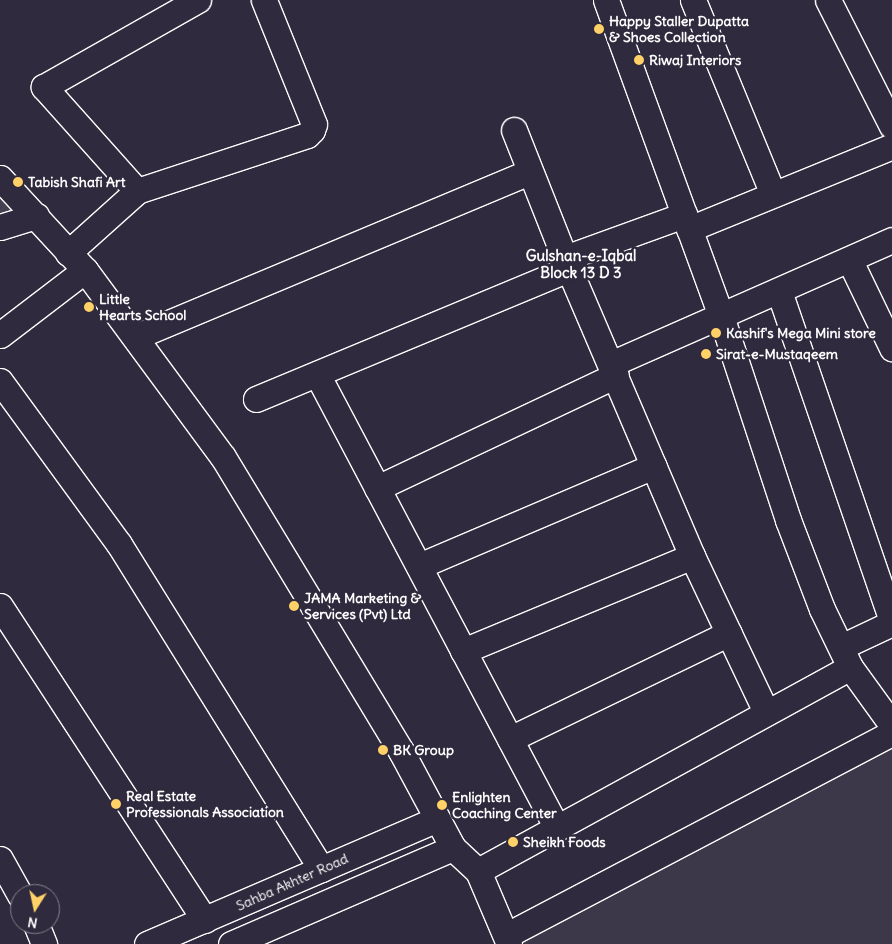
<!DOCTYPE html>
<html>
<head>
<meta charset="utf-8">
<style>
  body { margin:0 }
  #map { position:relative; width:892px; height:944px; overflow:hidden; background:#2f2a3d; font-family:Delius,sans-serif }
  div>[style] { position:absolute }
  .built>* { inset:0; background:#3c3749 }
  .green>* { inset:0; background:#464152 }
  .roads { filter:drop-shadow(1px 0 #fff) drop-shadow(-1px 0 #fff) drop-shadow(0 1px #fff) drop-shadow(0 -1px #fff) }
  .minor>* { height:25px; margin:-12.5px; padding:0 12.5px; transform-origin:12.5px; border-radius:12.5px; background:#2f2a3d }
  .dots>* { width:14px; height:14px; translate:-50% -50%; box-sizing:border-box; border:2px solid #2f2a3d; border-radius:50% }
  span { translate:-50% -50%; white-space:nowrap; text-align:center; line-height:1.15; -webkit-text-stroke:5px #2f2a3d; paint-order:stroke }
  .poi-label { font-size:14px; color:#fff; font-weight:700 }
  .left { translate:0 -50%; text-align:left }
  .street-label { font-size:14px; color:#fff }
  .neighbourhood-label { font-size:15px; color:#fff; font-weight:700 }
  .north { position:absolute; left:10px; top:884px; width:50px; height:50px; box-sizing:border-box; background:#2f2a3d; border:1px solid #827f8b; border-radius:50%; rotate:190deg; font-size:14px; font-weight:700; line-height:20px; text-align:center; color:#fff }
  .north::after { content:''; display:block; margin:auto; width:18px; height:22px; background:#ffd166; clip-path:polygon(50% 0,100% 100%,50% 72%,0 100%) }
</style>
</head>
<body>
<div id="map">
  <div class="built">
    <div style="clip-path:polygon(892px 733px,892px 944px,509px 944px)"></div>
  </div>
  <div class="green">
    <div style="clip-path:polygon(0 178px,36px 216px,0 222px)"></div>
  </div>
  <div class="roads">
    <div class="minor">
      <div style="left:606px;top:0;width:336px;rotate:70deg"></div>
      <div style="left:721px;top:316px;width:215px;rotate:71.8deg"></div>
      <div style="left:788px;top:520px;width:95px;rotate:69.1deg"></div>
      <div style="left:822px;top:609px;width:64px;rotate:64.2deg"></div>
      <div style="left:850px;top:667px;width:72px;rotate:54.1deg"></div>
      <div style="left:693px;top:0;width:210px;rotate:67.6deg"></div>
      <div style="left:828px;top:0;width:141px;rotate:63.1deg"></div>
      <div style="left:514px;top:130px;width:149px;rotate:68.4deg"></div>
      <div style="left:569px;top:269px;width:312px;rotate:66.8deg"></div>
      <div style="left:692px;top:556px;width:173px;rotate:64.6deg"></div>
      <div style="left:0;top:178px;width:125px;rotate:47.3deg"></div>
      <div style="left:85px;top:270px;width:232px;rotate:53.6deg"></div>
      <div style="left:223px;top:457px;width:344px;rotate:58.8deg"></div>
      <div style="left:401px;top:751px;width:110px;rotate:61.8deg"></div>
      <div style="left:453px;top:848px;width:34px;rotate:43deg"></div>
      <div style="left:478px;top:871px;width:79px;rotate:67deg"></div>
      <div style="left:137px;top:191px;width:140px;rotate:-131.8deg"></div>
      <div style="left:44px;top:87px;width:177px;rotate:-29.5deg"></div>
      <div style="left:0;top:227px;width:38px;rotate:-17deg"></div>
      <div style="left:689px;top:229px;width:219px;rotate:-22.2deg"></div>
      <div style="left:68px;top:253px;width:93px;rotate:-41.9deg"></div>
      <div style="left:137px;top:191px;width:179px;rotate:-18.2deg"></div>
      <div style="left:307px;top:135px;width:7px;rotate:-45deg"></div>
      <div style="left:312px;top:130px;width:6px;rotate:-72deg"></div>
      <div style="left:314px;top:124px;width:134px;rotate:-112deg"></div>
      <div style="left:565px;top:258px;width:127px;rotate:-19.9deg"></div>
      <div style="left:850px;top:261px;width:97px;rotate:64.2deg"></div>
      <div style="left:779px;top:291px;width:349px;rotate:71.1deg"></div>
      <div style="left:0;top:335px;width:107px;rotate:-37.4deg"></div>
      <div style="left:135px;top:337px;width:428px;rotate:-22.7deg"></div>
      <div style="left:611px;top:364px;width:307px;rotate:-23.8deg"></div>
      <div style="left:317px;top:374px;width:514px;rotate:62.14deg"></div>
      <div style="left:0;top:381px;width:202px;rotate:53.9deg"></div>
      <div style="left:119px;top:544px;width:383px;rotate:58.1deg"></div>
      <div style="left:256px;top:399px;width:339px;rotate:-22.6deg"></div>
      <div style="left:377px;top:488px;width:264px;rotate:-25.3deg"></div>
      <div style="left:419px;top:566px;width:255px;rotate:-23.1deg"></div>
      <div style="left:0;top:606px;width:375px;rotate:56.9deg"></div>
      <div style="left:841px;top:647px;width:56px;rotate:-25.2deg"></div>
      <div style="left:463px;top:651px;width:248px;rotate:-22.5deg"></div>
      <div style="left:510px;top:739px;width:243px;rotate:-25.8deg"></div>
      <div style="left:0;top:859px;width:41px;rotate:60.9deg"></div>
      <div style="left:478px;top:871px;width:424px;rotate:-28.7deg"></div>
      <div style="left:36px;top:924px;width:22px;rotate:68deg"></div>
      <div style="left:507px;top:935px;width:435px;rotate:-27.7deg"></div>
      <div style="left:147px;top:944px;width:316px;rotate:-23.3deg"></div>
      <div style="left:231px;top:944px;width:242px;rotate:-23.4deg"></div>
    </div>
  </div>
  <div class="dots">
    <div style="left:599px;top:29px;background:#ffd166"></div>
    <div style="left:639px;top:60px;background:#ffd166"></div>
    <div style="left:18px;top:182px;background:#ffd166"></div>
    <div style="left:89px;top:307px;background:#ffd166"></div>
    <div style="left:716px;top:333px;background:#ffd166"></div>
    <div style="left:706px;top:354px;background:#ffd166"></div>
    <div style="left:294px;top:606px;background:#ffd166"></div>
    <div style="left:383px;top:750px;background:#ffd166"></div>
    <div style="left:116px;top:804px;background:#ffd166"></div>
    <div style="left:442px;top:805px;background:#ffd166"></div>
    <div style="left:513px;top:842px;background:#ffd166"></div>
  </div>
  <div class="poi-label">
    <span class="left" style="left:609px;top:29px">Happy Staller Dupatta<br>&amp; Shoes Collection</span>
    <span class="left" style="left:649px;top:60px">Riwaj Interiors</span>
    <span class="left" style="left:28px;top:182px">Tabish Shafi Art</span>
    <span class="left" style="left:99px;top:307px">Little<br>Hearts School</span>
    <span class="left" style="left:726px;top:333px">Kashif's Mega Mini store</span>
    <span class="left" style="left:716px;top:354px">Sirat-e-Mustaqeem</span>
    <span class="left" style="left:304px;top:606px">JAMA Marketing &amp;<br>Services (Pvt) Ltd</span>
    <span class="left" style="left:393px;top:750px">BK Group</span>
    <span class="left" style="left:126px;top:804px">Real Estate<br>Professionals Association</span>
    <span class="left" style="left:452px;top:805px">Enlighten<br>Coaching Center</span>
    <span class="left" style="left:523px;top:842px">Sheikh Foods</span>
  </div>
  <div class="street-label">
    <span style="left:292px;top:882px;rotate:-24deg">Sahba Akhter Road</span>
  </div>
  <div class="neighbourhood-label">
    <span style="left:581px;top:264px">Gulshan-e-Iqbal<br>Block 13 D 3</span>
  </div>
  <div class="north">N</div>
</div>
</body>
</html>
